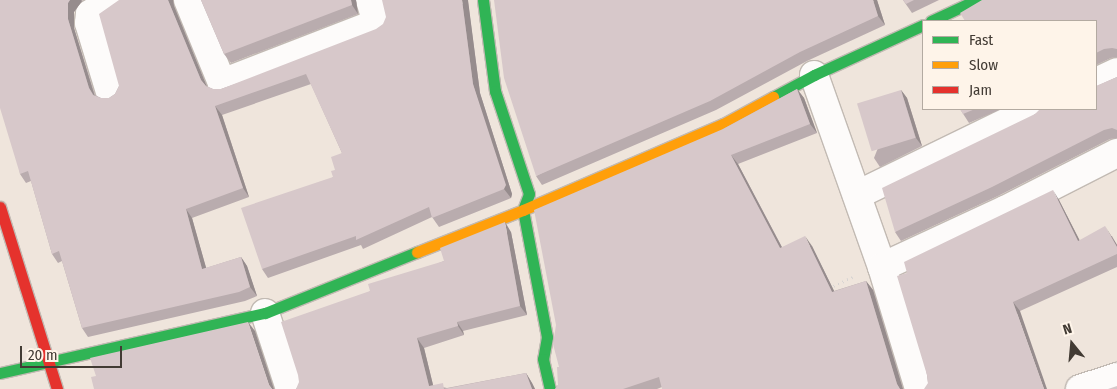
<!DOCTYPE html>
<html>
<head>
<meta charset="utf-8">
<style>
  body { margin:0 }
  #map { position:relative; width:1117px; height:389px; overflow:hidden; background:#efe5dc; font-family:"Fira Sans Condensed",sans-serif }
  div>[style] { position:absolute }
  .path>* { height:3px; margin-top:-1.5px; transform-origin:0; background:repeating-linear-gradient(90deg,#d7d4d2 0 1px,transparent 0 5px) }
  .roads { filter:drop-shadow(1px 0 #c2bab3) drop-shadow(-1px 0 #c2bab3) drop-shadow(0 1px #c2bab3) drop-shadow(0 -1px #c2bab3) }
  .street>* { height:28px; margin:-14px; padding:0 14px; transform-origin:14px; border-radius:14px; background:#fdfbfa }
  .fast>* { height:11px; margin:-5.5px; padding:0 5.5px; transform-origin:5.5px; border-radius:5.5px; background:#30b455 }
  .slow>* { height:11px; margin:-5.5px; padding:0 5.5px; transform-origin:5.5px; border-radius:5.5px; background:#ff9f0a }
  .jam>* { height:11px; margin:-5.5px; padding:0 5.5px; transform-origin:5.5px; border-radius:5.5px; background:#e5322d }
  .wall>* { inset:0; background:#b9acae }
  .shaded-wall>* { inset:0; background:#968c8d }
  .building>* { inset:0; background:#d7c8ca; transform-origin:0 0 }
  span { translate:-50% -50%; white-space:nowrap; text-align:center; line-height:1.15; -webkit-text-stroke:4.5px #fef4e9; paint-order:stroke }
  .legend { position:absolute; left:922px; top:20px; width:175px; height:90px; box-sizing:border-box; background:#fef4e9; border:1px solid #b3aaa1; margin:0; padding:6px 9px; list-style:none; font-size:15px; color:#423b34 }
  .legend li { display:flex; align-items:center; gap:10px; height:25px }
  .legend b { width:25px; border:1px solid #b3aaa1 }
  .north { position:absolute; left:1047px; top:319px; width:50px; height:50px; -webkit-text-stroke:4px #fef4e9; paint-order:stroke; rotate:343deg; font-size:14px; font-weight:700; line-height:20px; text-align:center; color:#423b34 }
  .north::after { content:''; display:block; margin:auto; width:18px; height:22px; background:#423b34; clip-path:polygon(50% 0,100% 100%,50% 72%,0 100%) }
  .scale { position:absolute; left:20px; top:346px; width:102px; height:22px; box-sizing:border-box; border:2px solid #423b34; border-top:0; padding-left:6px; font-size:15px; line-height:18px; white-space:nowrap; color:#423b34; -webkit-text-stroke:4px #fef4e9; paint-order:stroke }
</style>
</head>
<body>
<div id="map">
  <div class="path">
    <div style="left:829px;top:288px;width:26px;rotate:-25deg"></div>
  </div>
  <div class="roads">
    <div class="street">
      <div style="left:188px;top:0;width:90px;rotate:67.7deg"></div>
      <div style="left:222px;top:83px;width:166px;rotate:-21.2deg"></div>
      <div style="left:377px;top:23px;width:24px;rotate:-107deg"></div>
      <div style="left:814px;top:75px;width:204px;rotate:70.5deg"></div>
      <div style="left:882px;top:267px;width:127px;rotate:73.1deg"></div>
      <div style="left:1096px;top:82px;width:23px;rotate:-25deg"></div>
      <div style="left:110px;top:92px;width:72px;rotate:-106.9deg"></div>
      <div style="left:89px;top:23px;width:9px;rotate:-84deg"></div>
      <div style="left:90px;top:14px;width:27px;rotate:-31deg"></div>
      <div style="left:857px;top:195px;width:197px;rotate:-25.9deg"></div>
      <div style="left:882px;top:267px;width:136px;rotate:-24.9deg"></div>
      <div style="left:1005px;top:210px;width:126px;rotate:-27deg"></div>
      <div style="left:265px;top:313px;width:80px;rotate:71.8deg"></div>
      <div style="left:1080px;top:389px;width:39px;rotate:-18deg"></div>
    </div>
    <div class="fast">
      <div style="left:483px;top:0;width:92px;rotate:82.5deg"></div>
      <div style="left:495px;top:91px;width:108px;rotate:71.7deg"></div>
      <div style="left:529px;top:194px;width:17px;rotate:111deg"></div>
      <div style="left:523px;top:210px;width:129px;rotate:79.3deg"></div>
      <div style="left:547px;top:337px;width:22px;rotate:100deg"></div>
      <div style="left:543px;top:359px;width:31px;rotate:77deg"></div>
      <div style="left:931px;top:21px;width:50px;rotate:-25deg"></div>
      <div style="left:773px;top:97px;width:47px;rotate:-28.2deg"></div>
      <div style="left:814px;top:75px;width:120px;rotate:-24.6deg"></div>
      <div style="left:0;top:373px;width:272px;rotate:-12.8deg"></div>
      <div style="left:265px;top:313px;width:164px;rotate:-21.9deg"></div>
    </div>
    <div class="slow">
      <div style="left:417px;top:252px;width:114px;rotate:-21.6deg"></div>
      <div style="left:523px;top:210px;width:218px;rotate:-23.3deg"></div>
      <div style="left:723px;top:124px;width:57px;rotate:-28.4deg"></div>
    </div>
    <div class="jam">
      <div style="left:0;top:207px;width:191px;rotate:72.6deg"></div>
    </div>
  </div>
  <div class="wall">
    <div style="clip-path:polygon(0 0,83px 0,82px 1px,74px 12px,74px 28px,95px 95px,101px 98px,109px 98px,115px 94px,119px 86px,119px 0,173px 0,174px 6px,206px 86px,213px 89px,221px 89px,468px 2px,480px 93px,512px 194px,511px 198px,439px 227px,432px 217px,363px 249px,361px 245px,268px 278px,262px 269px,333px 177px,335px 170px,342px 153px,311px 84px,222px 115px,249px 197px,192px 218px,206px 268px,241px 257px,247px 266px,257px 296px,245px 301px,88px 337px,82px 328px,62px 261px,58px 263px,52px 254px,31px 181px,26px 183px,20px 174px)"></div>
    <div style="clip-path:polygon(201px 0,356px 0,358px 14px,231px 63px,224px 54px)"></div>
    <div style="clip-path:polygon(877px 0,885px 25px,807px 61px,716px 110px,542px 185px,536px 176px)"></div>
    <div style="clip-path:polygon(903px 0,939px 0,912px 13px)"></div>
    <div style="clip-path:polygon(1117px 0,1117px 57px,1111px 58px,1096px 65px,1096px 21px)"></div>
    <div style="clip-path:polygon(1117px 77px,1117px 138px,1110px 139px,998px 196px,901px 241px,895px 232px,1035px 114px)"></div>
    <div style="clip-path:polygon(797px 89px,804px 98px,817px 133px,738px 164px,782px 247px,812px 246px,834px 291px,866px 281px,873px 290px,903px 389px,662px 389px,662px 387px,657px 389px,555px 389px,558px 385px,559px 367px,723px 129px)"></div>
    <div style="clip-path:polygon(901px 90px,907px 98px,922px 146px,880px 167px,874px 158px)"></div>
    <div style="clip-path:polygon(960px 109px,1001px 109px,969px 123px)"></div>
    <div style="clip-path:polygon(1059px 200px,1080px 241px,1112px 236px,1117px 245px,1117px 267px,1020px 311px,928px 383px,927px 375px,907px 273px)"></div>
    <div style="clip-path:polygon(511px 232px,527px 315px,463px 331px,464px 335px,424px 348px,433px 385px,447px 388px,526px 373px,532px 383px,535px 389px,296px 389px,370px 291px,444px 261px)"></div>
  </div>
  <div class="shaded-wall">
    <div style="clip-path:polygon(70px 0,81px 0,82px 1px,74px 12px,74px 28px,95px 97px,89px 88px,68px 19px,68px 3px)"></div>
    <div style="clip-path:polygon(168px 0,173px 0,174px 6px,208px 89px,201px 80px)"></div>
    <div style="clip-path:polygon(351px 0,356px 0,358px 14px,352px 5px)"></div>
    <div style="clip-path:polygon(462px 0,468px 0,480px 93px,512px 194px,511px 198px,504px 189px,473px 84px)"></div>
    <div style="clip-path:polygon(873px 0,877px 0,885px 25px,878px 16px)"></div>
    <div style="clip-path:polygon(797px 89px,804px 98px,817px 133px,810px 124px)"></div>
    <div style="clip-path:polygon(901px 90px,907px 98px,922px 146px,916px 138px)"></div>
    <div style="clip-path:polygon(215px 106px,222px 115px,249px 197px,243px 188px)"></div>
    <div style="clip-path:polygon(731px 155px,738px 164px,787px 257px,780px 248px)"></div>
    <div style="clip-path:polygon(1053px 190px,1059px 200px,1085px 251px,1078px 241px)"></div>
    <div style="clip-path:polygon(186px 209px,192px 218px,209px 278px,202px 269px)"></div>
    <div style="clip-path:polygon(505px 222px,511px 232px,527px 315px,520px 306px)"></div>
    <div style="clip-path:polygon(1105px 226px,1117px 245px,1117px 247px)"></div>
    <div style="clip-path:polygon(805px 236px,812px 246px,839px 301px,832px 292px)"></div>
    <div style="clip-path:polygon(241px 257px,247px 266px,257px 296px,250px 287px)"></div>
    <div style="clip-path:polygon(866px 281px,873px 290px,903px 389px,900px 389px,897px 384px)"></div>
    <div style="clip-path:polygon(1013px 302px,1020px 311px,1047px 389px,1044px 389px)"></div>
    <div style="clip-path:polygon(248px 322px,255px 331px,274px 389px,272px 389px,269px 385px)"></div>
    <div style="clip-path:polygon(457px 322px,463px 331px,464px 335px,458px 326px)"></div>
    <div style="clip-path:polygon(417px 338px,424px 348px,434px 389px,429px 386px)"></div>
    <div style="clip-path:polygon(526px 373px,532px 383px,535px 389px,532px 389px)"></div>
  </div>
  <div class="building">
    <div style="clip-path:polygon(0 0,70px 0,68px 3px,68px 19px,89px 88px,93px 95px,101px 98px,109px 98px,115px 94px,119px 86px,99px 14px,119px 0,168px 0,201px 80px,206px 86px,213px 89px,221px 89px,376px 29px,383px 24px,386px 17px,382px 0,462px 0,473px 84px,506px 185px,504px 189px,432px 218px,429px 207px,356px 240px,356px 236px,262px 269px,241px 208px,333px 177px,331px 171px,335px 170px,331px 157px,342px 153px,306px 74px,215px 106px,243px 188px,186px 209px,202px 269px,241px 257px,250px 287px,239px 292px,82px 328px,59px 251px,52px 254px,28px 171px,20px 174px,0 108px)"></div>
    <div style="clip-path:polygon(201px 0,351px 0,352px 5px,224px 54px)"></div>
    <div style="clip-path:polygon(494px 0,873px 0,878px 16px,800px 52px,710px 101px,536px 176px,504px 78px)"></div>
    <div style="clip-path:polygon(903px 0,914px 0,906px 4px)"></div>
    <div style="clip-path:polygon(982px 0,1117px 0,1117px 49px,1112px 48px,1104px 49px,1096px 53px,1096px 21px,965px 21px,960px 13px)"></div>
    <div style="clip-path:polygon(1117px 77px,1117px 130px,1112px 128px,1104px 130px,992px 187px,895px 232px,882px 188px,1035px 114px,1040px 109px,1096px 109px,1096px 86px)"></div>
    <div style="clip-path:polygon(797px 89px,810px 124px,731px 155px,780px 248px,805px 236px,832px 292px,866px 281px,897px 384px,900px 389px,662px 389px,659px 377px,623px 389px,555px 389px,558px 385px,557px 367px,559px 367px,553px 344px,556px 325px,534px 210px,723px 129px)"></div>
    <div style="left:901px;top:90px;width:50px;height:46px;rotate:73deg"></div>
    <div style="clip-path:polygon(960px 109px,975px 109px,963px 114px)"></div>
    <div style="clip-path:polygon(1053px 190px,1078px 241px,1105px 226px,1117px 247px,1117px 254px,1013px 302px,1044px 389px,924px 389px,928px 383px,927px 375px,897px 276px,907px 273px,904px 262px)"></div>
    <div style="clip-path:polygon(505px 222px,520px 306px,457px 322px,458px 326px,417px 338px,429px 386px,443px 383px,444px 389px,526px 373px,532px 389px,296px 389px,299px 382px,298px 375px,281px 322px,370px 291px,368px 284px,444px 261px,440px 248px)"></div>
    <div style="clip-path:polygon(248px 322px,269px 385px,272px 389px,94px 389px,91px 377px,96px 376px,90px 358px)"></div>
    <div style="clip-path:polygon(1117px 386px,1117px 389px,1108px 389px)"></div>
  </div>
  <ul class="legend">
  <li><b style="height:6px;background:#30b455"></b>Fast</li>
  <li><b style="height:6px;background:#ff9f0a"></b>Slow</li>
  <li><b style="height:6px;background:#e5322d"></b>Jam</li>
  </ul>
  <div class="north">N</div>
  <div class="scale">20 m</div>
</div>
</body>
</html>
